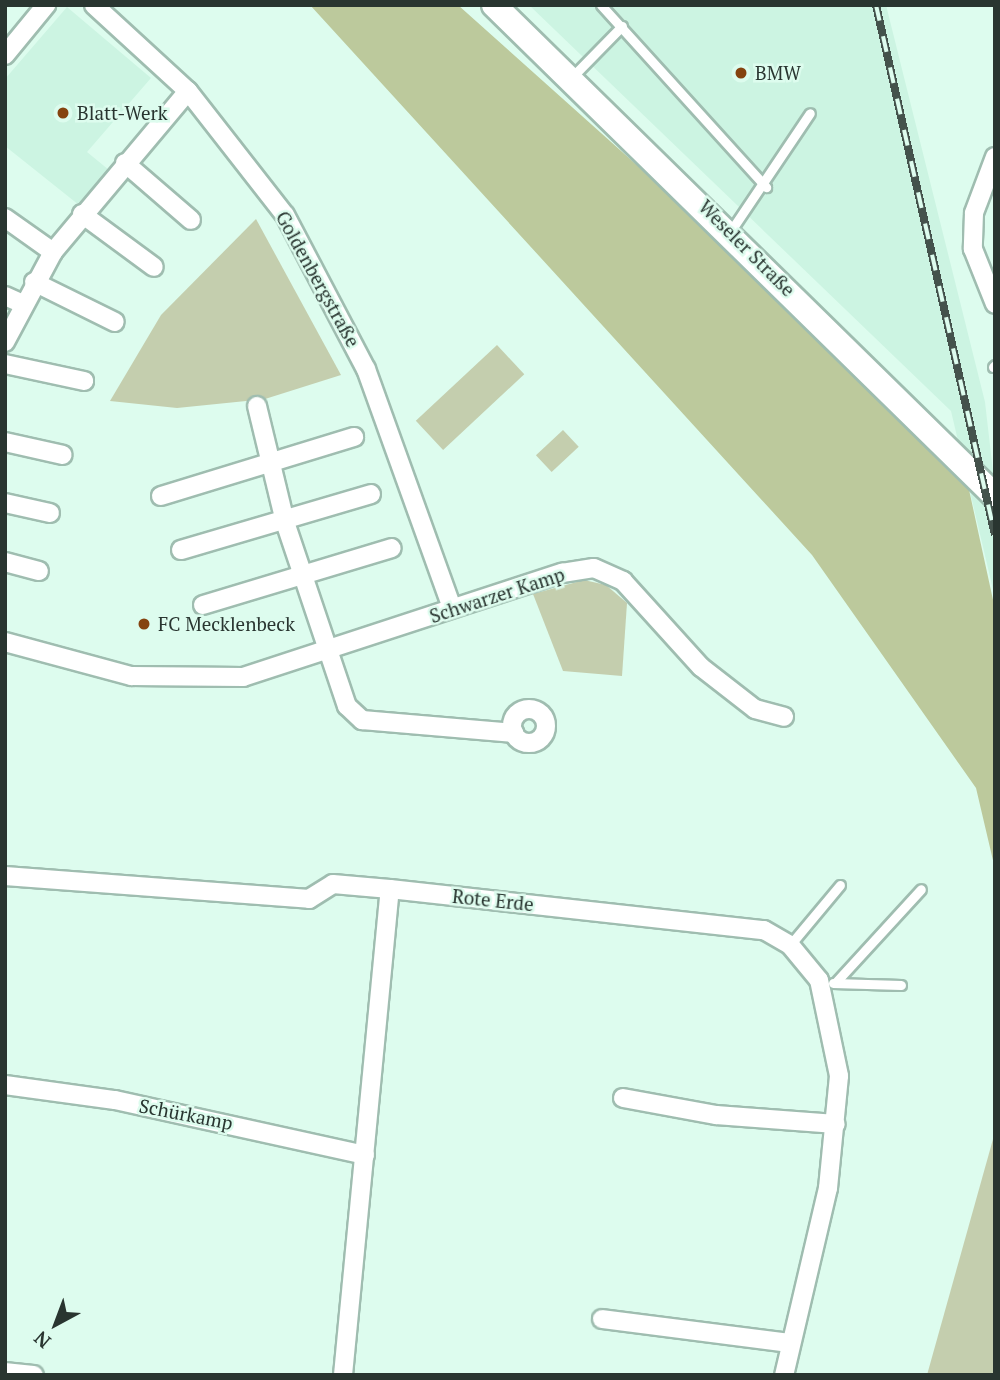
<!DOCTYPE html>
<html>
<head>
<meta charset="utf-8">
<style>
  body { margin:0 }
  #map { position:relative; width:1000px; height:1380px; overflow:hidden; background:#ddfcee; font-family:"PT Serif",serif }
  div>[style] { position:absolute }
  .built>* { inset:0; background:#ccf4e2 }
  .green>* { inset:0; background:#c4ceae; transform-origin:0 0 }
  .forest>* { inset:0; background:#bcc99c }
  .roads { filter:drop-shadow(2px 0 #9fbdb0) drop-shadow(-2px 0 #9fbdb0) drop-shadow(0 2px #9fbdb0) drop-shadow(0 -2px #9fbdb0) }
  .service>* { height:9px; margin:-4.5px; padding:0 4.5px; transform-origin:4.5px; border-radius:4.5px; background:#fff }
  .minor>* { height:18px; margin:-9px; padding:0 9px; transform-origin:9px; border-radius:9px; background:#fff }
  .minor>.ring { margin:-9px; padding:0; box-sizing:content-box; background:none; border:18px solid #fff; border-radius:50% }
  .secondary>* { height:24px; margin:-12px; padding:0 12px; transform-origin:12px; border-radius:12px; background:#fff }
  .rail>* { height:8px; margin-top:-4px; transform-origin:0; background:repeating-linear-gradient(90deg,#ddfcee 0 16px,#44524c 0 32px); box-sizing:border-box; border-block:2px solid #44524c }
  .dots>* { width:19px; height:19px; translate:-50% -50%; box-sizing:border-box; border:4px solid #ddfcee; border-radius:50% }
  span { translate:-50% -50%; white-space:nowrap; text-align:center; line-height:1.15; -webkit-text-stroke:5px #ddfcee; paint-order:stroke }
  .poi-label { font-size:19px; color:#293530 }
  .left { translate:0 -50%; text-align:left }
  .street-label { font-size:19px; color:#293530 }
  .frame { position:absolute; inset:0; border:7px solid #293530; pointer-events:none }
  .north { position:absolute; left:21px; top:1289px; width:70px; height:70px; -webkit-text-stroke:5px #ddfcee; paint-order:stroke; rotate:221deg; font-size:19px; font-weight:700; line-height:28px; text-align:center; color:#293530 }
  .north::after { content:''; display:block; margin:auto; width:24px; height:32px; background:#293530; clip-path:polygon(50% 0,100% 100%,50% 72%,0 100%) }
</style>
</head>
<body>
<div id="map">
  <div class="built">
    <div style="clip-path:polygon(529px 5px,886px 5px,985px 402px,995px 489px,995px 598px,951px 411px)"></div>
    <div style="clip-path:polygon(67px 7px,151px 78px,87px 152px,109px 170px,79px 205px,5px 146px,5px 79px)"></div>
  </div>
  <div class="green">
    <div style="clip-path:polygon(256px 219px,341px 375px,265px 399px,177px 408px,110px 401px,161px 315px)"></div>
    <div style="left:497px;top:345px;width:40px;height:111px;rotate:47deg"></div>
    <div style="left:563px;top:430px;width:23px;height:37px;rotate:47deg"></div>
    <div style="clip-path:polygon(584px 580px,606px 585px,627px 603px,622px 676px,563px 671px,533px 594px)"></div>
    <div style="clip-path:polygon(995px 1132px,995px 1375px,927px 1375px)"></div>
  </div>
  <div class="forest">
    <div style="clip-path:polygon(310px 5px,458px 5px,715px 235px,968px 485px,995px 609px,995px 869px,976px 788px,812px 555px)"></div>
  </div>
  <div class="roads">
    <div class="service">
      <div style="left:601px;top:5px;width:246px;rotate:47.8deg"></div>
      <div style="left:573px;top:76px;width:70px;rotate:-45.6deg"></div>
      <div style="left:730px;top:232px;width:143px;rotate:-56.1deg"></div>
      <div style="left:993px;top:367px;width:3px;rotate:-45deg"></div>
      <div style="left:790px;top:945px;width:78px;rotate:-50.2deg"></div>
      <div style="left:833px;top:983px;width:68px;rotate:1.7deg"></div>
      <div style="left:835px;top:983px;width:127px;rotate:-47.5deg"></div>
    </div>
    <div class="minor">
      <div style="left:94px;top:5px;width:127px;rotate:42.5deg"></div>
      <div style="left:188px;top:91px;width:157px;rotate:52deg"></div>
      <div style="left:285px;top:215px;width:174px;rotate:62.3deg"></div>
      <div style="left:366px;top:369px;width:254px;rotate:70.2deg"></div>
      <div style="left:5px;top:55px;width:65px;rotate:-50.6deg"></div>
      <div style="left:995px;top:157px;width:60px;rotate:110.6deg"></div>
      <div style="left:974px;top:213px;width:36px;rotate:92deg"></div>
      <div style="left:973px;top:249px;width:59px;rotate:68.2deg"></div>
      <div style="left:125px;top:163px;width:87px;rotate:40.8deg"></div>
      <div style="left:82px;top:214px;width:89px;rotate:36.4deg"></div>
      <div style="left:5px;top:218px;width:59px;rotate:35.3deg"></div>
      <div style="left:34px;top:282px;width:90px;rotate:26.3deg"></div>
      <div style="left:5px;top:296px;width:20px;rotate:24deg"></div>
      <div style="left:5px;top:342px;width:102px;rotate:-61.9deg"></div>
      <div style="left:53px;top:252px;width:210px;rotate:-50deg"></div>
      <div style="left:5px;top:364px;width:81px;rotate:12.1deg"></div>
      <div style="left:257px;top:406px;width:119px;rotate:76.4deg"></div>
      <div style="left:285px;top:522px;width:194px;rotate:71.4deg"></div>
      <div style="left:347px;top:706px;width:21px;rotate:43deg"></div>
      <div style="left:362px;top:720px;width:153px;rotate:4.9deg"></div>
      <div style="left:5px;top:442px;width:59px;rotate:12.6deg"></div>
      <div style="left:161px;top:496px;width:202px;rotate:-17deg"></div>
      <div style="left:5px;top:503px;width:46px;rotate:12.5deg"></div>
      <div style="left:181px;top:550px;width:198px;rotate:-16.4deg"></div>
      <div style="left:5px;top:562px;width:35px;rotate:15deg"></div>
      <div style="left:203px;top:605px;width:197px;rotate:-16.8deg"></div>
      <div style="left:5px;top:642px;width:131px;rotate:15.1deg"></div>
      <div style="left:131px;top:676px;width:112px;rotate:0.5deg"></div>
      <div style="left:243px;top:677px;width:336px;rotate:-18.1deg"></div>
      <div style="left:562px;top:573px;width:32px;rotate:-9deg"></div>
      <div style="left:594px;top:568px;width:32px;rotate:24deg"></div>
      <div style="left:623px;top:581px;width:116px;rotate:47.8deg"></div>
      <div style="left:701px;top:667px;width:68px;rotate:37.9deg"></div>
      <div style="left:755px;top:709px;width:30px;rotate:15deg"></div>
      <div class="ring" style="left:512px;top:709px;width:16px;height:16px"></div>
      <div style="left:5px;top:876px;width:305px;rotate:4.3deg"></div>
      <div style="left:309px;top:899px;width:28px;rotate:-32deg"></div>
      <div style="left:333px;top:884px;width:57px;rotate:5deg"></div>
      <div style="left:390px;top:889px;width:376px;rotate:6.3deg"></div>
      <div style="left:764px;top:930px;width:30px;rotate:30deg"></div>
      <div style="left:790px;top:945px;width:45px;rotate:50.4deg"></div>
      <div style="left:819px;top:980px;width:98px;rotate:78.2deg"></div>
      <div style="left:839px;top:1076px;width:113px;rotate:95.6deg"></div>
      <div style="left:828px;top:1188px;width:192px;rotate:103.2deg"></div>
      <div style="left:5px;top:1085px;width:111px;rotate:7.8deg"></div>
      <div style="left:115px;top:1100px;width:256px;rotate:12.4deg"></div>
      <div style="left:623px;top:1098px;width:95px;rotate:10.4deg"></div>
      <div style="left:716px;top:1115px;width:120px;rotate:4.3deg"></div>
      <div style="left:602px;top:1319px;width:190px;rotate:7.3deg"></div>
      <div style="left:5px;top:1372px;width:29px;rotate:6deg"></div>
      <div style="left:343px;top:1375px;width:488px;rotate:-84.5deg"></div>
    </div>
    <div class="secondary">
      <div style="left:494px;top:5px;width:701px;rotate:44.42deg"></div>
    </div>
  </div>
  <div class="rail">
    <div style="left:876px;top:5px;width:543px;rotate:77.35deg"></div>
  </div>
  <div class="dots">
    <div style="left:741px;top:73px;background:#85430f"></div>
    <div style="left:63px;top:113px;background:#85430f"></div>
    <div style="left:144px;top:624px;background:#85430f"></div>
  </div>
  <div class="poi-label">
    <span class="left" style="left:755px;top:73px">BMW</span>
    <span class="left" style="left:77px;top:113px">Blatt-Werk</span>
    <span class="left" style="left:158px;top:624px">FC Mecklenbeck</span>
  </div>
  <div class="street-label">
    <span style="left:747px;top:248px;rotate:45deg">Weseler Straße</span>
    <span style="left:318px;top:279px;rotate:61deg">Goldenbergstraße</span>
    <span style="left:497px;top:595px;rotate:-18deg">Schwarzer Kamp</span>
    <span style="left:493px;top:900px;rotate:6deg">Rote Erde</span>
    <span style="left:186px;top:1114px;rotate:11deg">Schürkamp</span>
  </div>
  <div class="frame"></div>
  <div class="north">N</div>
</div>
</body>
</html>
